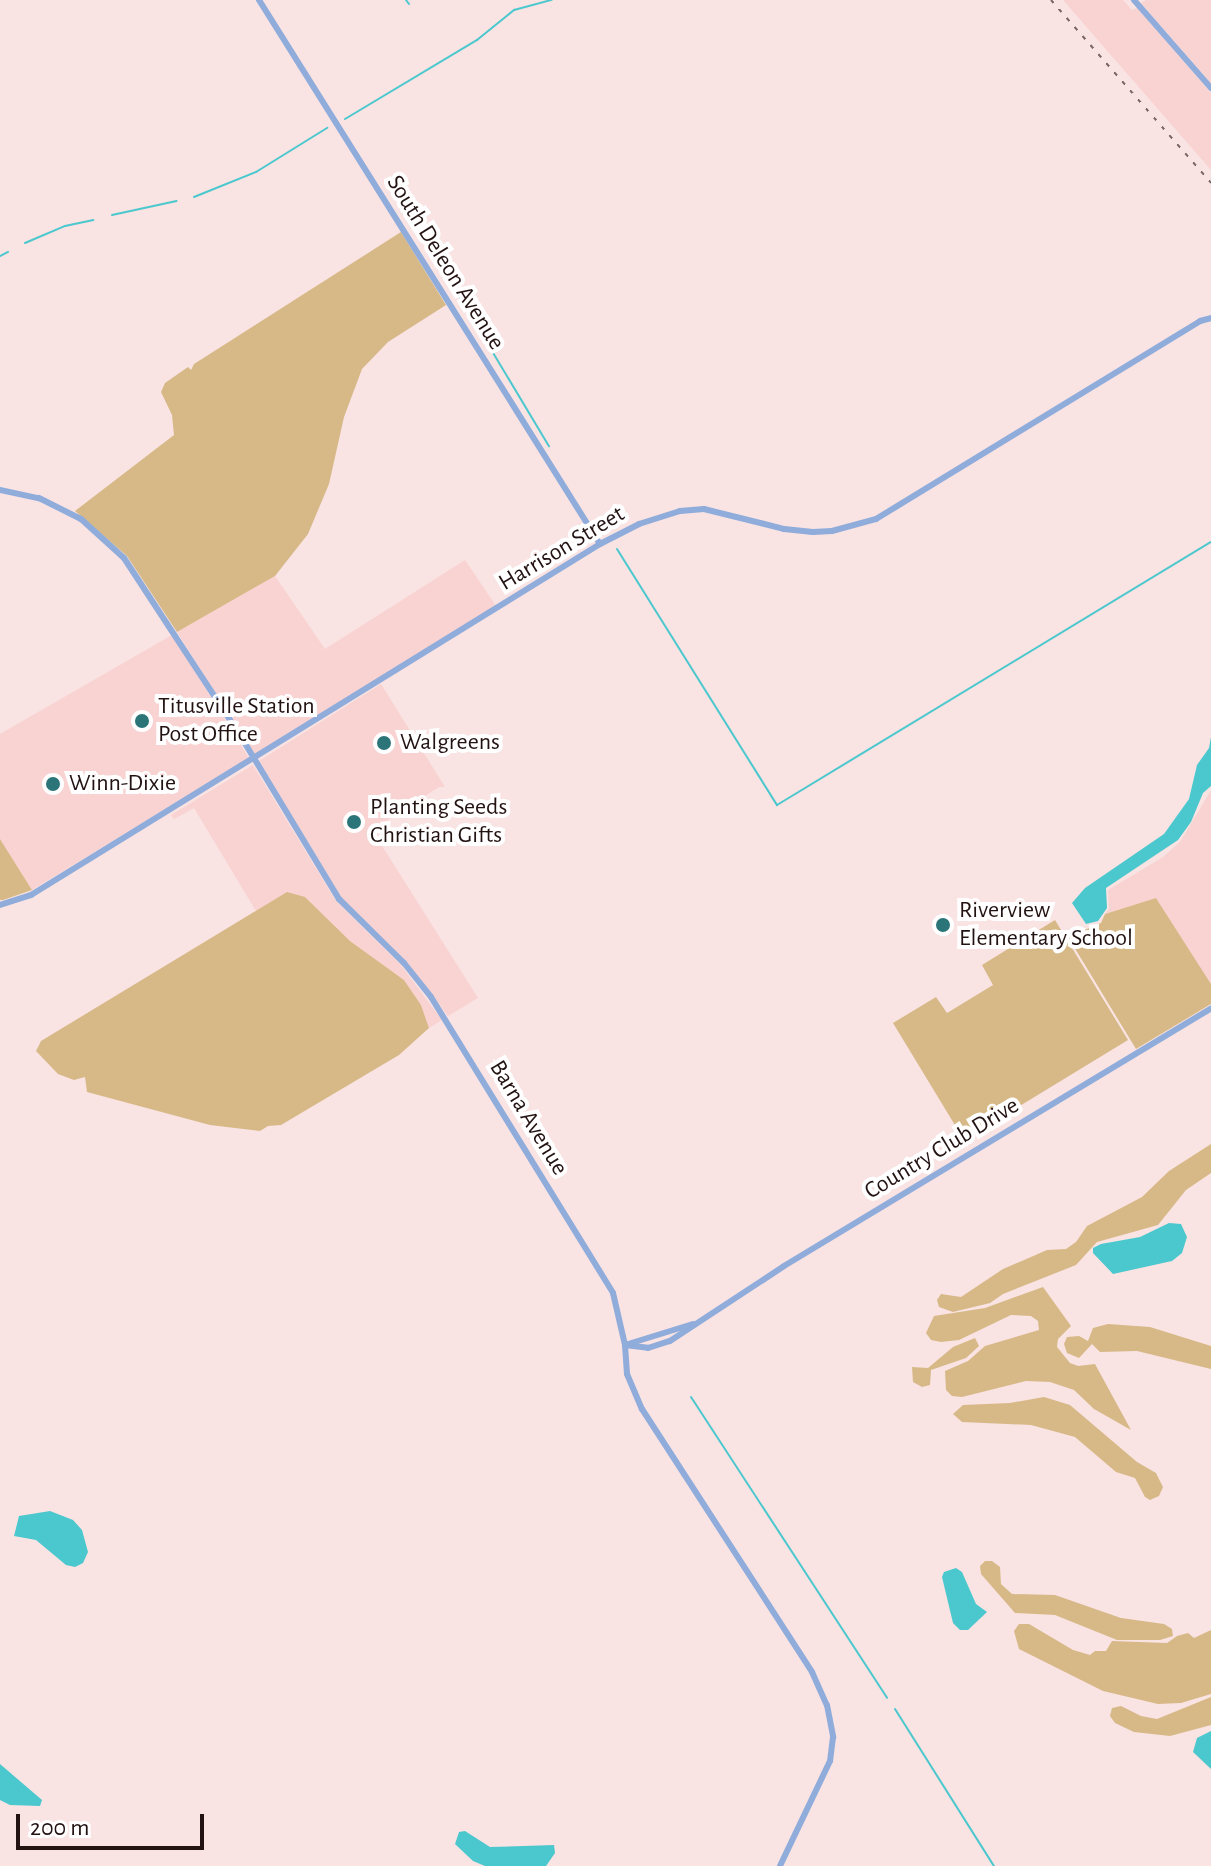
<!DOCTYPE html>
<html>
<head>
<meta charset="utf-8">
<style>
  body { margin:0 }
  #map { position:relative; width:1211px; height:1866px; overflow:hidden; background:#f9e3e3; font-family:"Alegreya Sans",sans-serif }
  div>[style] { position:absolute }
  .built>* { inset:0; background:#f8d3d2 }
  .green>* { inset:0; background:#d7b987 }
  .water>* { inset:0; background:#4bc8ce }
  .stream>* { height:2px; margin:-1px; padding:0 1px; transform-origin:1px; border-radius:1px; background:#4bc8ce }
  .tertiary>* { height:6px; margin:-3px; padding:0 3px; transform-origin:3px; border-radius:3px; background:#8facdb }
  .rail>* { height:2px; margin-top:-1px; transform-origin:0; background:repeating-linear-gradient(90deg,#786565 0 4px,transparent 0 12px) }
  .dots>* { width:22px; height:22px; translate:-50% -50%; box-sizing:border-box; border:4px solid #fff; border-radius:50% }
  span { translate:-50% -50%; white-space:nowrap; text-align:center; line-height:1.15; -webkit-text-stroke:8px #fff; paint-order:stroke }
  .street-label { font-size:24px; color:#231212 }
  .poi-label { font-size:24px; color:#231212 }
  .left { translate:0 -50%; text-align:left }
  .scale { position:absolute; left:16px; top:1814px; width:188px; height:36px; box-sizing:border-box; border:4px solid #231212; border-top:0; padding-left:10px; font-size:24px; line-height:28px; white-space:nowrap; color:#231212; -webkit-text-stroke:6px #fff; paint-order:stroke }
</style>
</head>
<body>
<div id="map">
  <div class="built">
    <div style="clip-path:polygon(1063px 0,1123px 0,1132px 10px,1137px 8px,1211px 93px,1211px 170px)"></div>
    <div style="clip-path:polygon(1146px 0,1211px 0,1211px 83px,1141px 3px)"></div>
    <div style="clip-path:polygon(465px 560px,496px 606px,255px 755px,177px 632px,275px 576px,325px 649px)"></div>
    <div style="clip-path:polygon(172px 635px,249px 758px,32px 890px,0 839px,0 734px)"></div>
    <div style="clip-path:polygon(381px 684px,445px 787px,439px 787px,372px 830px,478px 998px,448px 1016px,406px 961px,341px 897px,259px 761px)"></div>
    <div style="clip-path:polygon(253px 765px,336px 901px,401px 965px,442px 1020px,429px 1028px,421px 1005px,404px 980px,350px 941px,305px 897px,269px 904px,256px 911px,194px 808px,174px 819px,171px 815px)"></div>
    <div style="clip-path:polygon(1211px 790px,1211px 984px,1156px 898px,1105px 914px,1109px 908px,1108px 890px,1163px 857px,1180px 842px)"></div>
  </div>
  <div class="green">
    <div style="clip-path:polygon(401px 232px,446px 305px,388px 342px,362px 369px,344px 417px,329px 484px,308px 534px,275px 576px,177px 632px,127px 556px,75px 511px,174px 435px,172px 415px,161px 392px,165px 383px,188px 367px,191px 370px,194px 364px)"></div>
    <div style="clip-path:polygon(0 839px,32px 890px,3px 900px,0 900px)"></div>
    <div style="clip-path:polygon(287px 892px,305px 897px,350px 941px,404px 980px,421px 1005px,429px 1028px,399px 1055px,281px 1125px,268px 1126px,260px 1131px,210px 1125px,87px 1092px,85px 1077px,74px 1080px,58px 1074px,36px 1051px,41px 1041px)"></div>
    <div style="clip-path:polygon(1156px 898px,1211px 984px,1211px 1004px,1136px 1049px,1068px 937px,1101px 923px,1105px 914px)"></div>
    <div style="clip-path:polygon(1055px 920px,1128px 1040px,964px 1140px,893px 1023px,936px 997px,947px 1013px,993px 985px,982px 965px)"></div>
    <div style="clip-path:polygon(1211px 1144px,1211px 1173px,1186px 1190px,1158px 1225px,1097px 1242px,1076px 1265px,1003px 1294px,990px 1303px,953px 1312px,939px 1307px,937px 1300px,941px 1294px,961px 1297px,1003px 1269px,1047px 1250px,1066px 1249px,1076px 1242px,1087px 1226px,1142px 1197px,1169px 1171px)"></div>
    <div style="clip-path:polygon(1043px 1287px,1071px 1326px,1058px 1339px,1057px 1347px,1070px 1363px,1078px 1366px,1095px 1364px,1131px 1430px,1094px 1409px,1074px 1390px,1050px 1382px,1026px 1381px,962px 1397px,952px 1396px,946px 1390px,945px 1371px,968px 1361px,985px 1346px,1039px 1330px,1038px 1321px,1031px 1316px,1011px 1315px,959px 1340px,941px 1342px,931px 1340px,926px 1333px,934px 1316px,985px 1308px)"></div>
    <div style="clip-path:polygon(1108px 1324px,1150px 1327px,1211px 1346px,1211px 1369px,1137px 1351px,1100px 1352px,1092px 1344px,1079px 1358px,1067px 1353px,1064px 1344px,1067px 1337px,1079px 1336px,1088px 1341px,1093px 1328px)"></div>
    <div style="clip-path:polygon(975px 1338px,979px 1346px,966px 1358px,931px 1370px,930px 1385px,922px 1387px,913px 1382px,912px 1367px,928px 1368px,953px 1347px)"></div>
    <div style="clip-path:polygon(1044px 1397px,1070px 1405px,1137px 1462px,1156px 1473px,1163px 1487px,1159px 1496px,1150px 1500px,1145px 1497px,1135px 1478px,1116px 1472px,1075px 1437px,1031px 1425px,962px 1422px,953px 1414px,963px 1405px,1010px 1403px)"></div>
    <div style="clip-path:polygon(985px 1561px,992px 1561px,1000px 1567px,1001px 1584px,1012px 1594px,1055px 1595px,1121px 1618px,1164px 1624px,1172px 1629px,1173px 1636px,1160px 1640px,1117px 1640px,1055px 1615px,1015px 1613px,981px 1574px,980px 1566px)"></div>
    <div style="clip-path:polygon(1019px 1624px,1029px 1624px,1073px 1650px,1090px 1655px,1095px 1651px,1106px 1651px,1112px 1641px,1167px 1643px,1177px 1636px,1188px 1633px,1194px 1638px,1211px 1630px,1211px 1694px,1181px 1703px,1158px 1704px,1103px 1691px,1019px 1649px,1014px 1631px)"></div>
    <div style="clip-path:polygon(1211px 1697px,1211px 1725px,1170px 1736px,1134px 1732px,1115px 1723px,1110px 1716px,1112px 1708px,1121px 1706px,1141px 1716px,1157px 1719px)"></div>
  </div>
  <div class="water">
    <div style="clip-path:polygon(1211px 737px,1211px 786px,1203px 793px,1191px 822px,1178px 840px,1106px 888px,1107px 908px,1098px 921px,1086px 924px,1072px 903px,1085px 888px,1164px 834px,1189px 799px,1197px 765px,1209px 748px)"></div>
    <div style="clip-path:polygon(1169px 1223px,1181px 1224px,1187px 1237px,1182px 1253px,1172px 1261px,1113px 1274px,1093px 1253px,1093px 1248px,1101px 1244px,1140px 1237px)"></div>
    <div style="clip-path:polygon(50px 1511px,73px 1520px,82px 1530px,88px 1552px,83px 1563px,75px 1567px,66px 1565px,36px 1540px,14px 1536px,19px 1516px)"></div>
    <div style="clip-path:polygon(956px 1568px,962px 1572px,976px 1604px,987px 1612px,968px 1630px,960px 1630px,953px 1623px,942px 1577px,944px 1572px)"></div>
    <div style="clip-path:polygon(1211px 1731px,1211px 1769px,1193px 1752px,1197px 1738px)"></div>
    <div style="clip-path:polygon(0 1764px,42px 1800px,40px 1806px,10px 1805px,0 1800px)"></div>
    <div style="clip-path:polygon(465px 1831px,490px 1847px,554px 1845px,555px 1853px,546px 1866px,485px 1866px,473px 1861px,455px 1844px,459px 1832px)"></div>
  </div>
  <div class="stream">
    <div style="left:406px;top:0;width:5px;rotate:53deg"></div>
    <div style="left:345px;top:119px;width:154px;rotate:-30.9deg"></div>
    <div style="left:477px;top:40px;width:48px;rotate:-39deg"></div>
    <div style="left:514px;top:10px;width:39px;rotate:-15deg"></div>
    <div style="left:398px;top:194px;width:294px;rotate:59.1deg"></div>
    <div style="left:194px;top:197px;width:67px;rotate:-22deg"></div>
    <div style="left:256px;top:172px;width:84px;rotate:-31.8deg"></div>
    <div style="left:112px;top:215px;width:66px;rotate:-12.3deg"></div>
    <div style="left:25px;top:243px;width:43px;rotate:-23deg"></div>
    <div style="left:65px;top:226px;width:29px;rotate:-12deg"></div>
    <div style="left:0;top:256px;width:9px;rotate:-27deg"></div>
    <div style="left:617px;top:549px;width:302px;rotate:58deg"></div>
    <div style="left:777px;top:805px;width:507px;rotate:-31.22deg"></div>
    <div style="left:691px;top:1397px;width:359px;rotate:56.9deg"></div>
    <div style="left:895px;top:1709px;width:186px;rotate:57.8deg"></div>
  </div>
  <div class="tertiary">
    <div style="left:259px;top:0;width:642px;rotate:57.92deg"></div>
    <div style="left:1134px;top:0;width:117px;rotate:48.8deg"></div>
    <div style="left:0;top:490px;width:40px;rotate:12deg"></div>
    <div style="left:39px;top:498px;width:47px;rotate:26.6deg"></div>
    <div style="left:81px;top:519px;width:58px;rotate:42.2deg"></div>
    <div style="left:124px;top:558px;width:212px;rotate:56.8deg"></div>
    <div style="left:240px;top:735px;width:192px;rotate:58.9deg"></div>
    <div style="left:339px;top:899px;width:91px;rotate:44.6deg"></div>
    <div style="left:404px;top:963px;width:43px;rotate:51.5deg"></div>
    <div style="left:431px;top:997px;width:347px;rotate:58.4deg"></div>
    <div style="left:613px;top:1293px;width:53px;rotate:77deg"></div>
    <div style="left:625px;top:1345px;width:29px;rotate:86deg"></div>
    <div style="left:627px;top:1374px;width:38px;rotate:67deg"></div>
    <div style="left:642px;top:1409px;width:313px;rotate:57.1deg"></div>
    <div style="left:812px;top:1672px;width:36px;rotate:66deg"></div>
    <div style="left:827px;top:1705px;width:33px;rotate:79deg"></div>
    <div style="left:833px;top:1737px;width:24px;rotate:97deg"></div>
    <div style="left:830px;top:1761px;width:116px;rotate:115.5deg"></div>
    <div style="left:0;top:905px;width:33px;rotate:-18deg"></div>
    <div style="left:31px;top:895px;width:669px;rotate:-31.67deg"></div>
    <div style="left:600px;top:544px;width:44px;rotate:-27.1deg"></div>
    <div style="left:639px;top:524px;width:43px;rotate:-17.6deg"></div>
    <div style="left:680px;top:511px;width:24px;rotate:-5deg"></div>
    <div style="left:704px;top:509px;width:82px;rotate:14deg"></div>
    <div style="left:784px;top:529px;width:29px;rotate:6deg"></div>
    <div style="left:813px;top:532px;width:19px;rotate:-3deg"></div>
    <div style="left:832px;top:531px;width:46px;rotate:-15.3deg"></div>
    <div style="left:876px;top:519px;width:380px;rotate:-31.4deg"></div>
    <div style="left:1200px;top:321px;width:11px;rotate:-15deg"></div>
    <div style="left:625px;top:1345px;width:23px;rotate:7deg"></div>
    <div style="left:648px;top:1348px;width:23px;rotate:-18deg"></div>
    <div style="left:670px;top:1341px;width:136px;rotate:-33.3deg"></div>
    <div style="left:784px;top:1266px;width:499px;rotate:-31.1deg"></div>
    <div style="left:625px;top:1345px;width:71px;rotate:-17.2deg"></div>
  </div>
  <div class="rail">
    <div style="left:1051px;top:0;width:243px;rotate:48.8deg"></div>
  </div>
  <div class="dots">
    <div style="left:142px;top:721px;background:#2b7579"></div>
    <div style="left:384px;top:743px;background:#2b7579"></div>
    <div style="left:53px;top:784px;background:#2b7579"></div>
    <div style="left:354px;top:822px;background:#2b7579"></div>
    <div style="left:943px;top:925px;background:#2b7579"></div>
  </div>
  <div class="street-label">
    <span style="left:445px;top:263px;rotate:58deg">South Deleon Avenue</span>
    <span style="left:562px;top:549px;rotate:-31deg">Harrison Street</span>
    <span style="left:528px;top:1118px;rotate:59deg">Barna Avenue</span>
    <span style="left:942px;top:1149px;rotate:-31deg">Country Club Drive</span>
  </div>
  <div class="poi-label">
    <span class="left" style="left:158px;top:721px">Titusville Station<br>Post Office</span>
    <span class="left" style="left:400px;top:743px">Walgreens</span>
    <span class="left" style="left:69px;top:784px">Winn-Dixie</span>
    <span class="left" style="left:370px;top:822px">Planting Seeds<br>Christian Gifts</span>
    <span class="left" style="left:959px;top:925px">Riverview<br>Elementary School</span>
  </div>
  <div class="scale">200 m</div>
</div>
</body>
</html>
